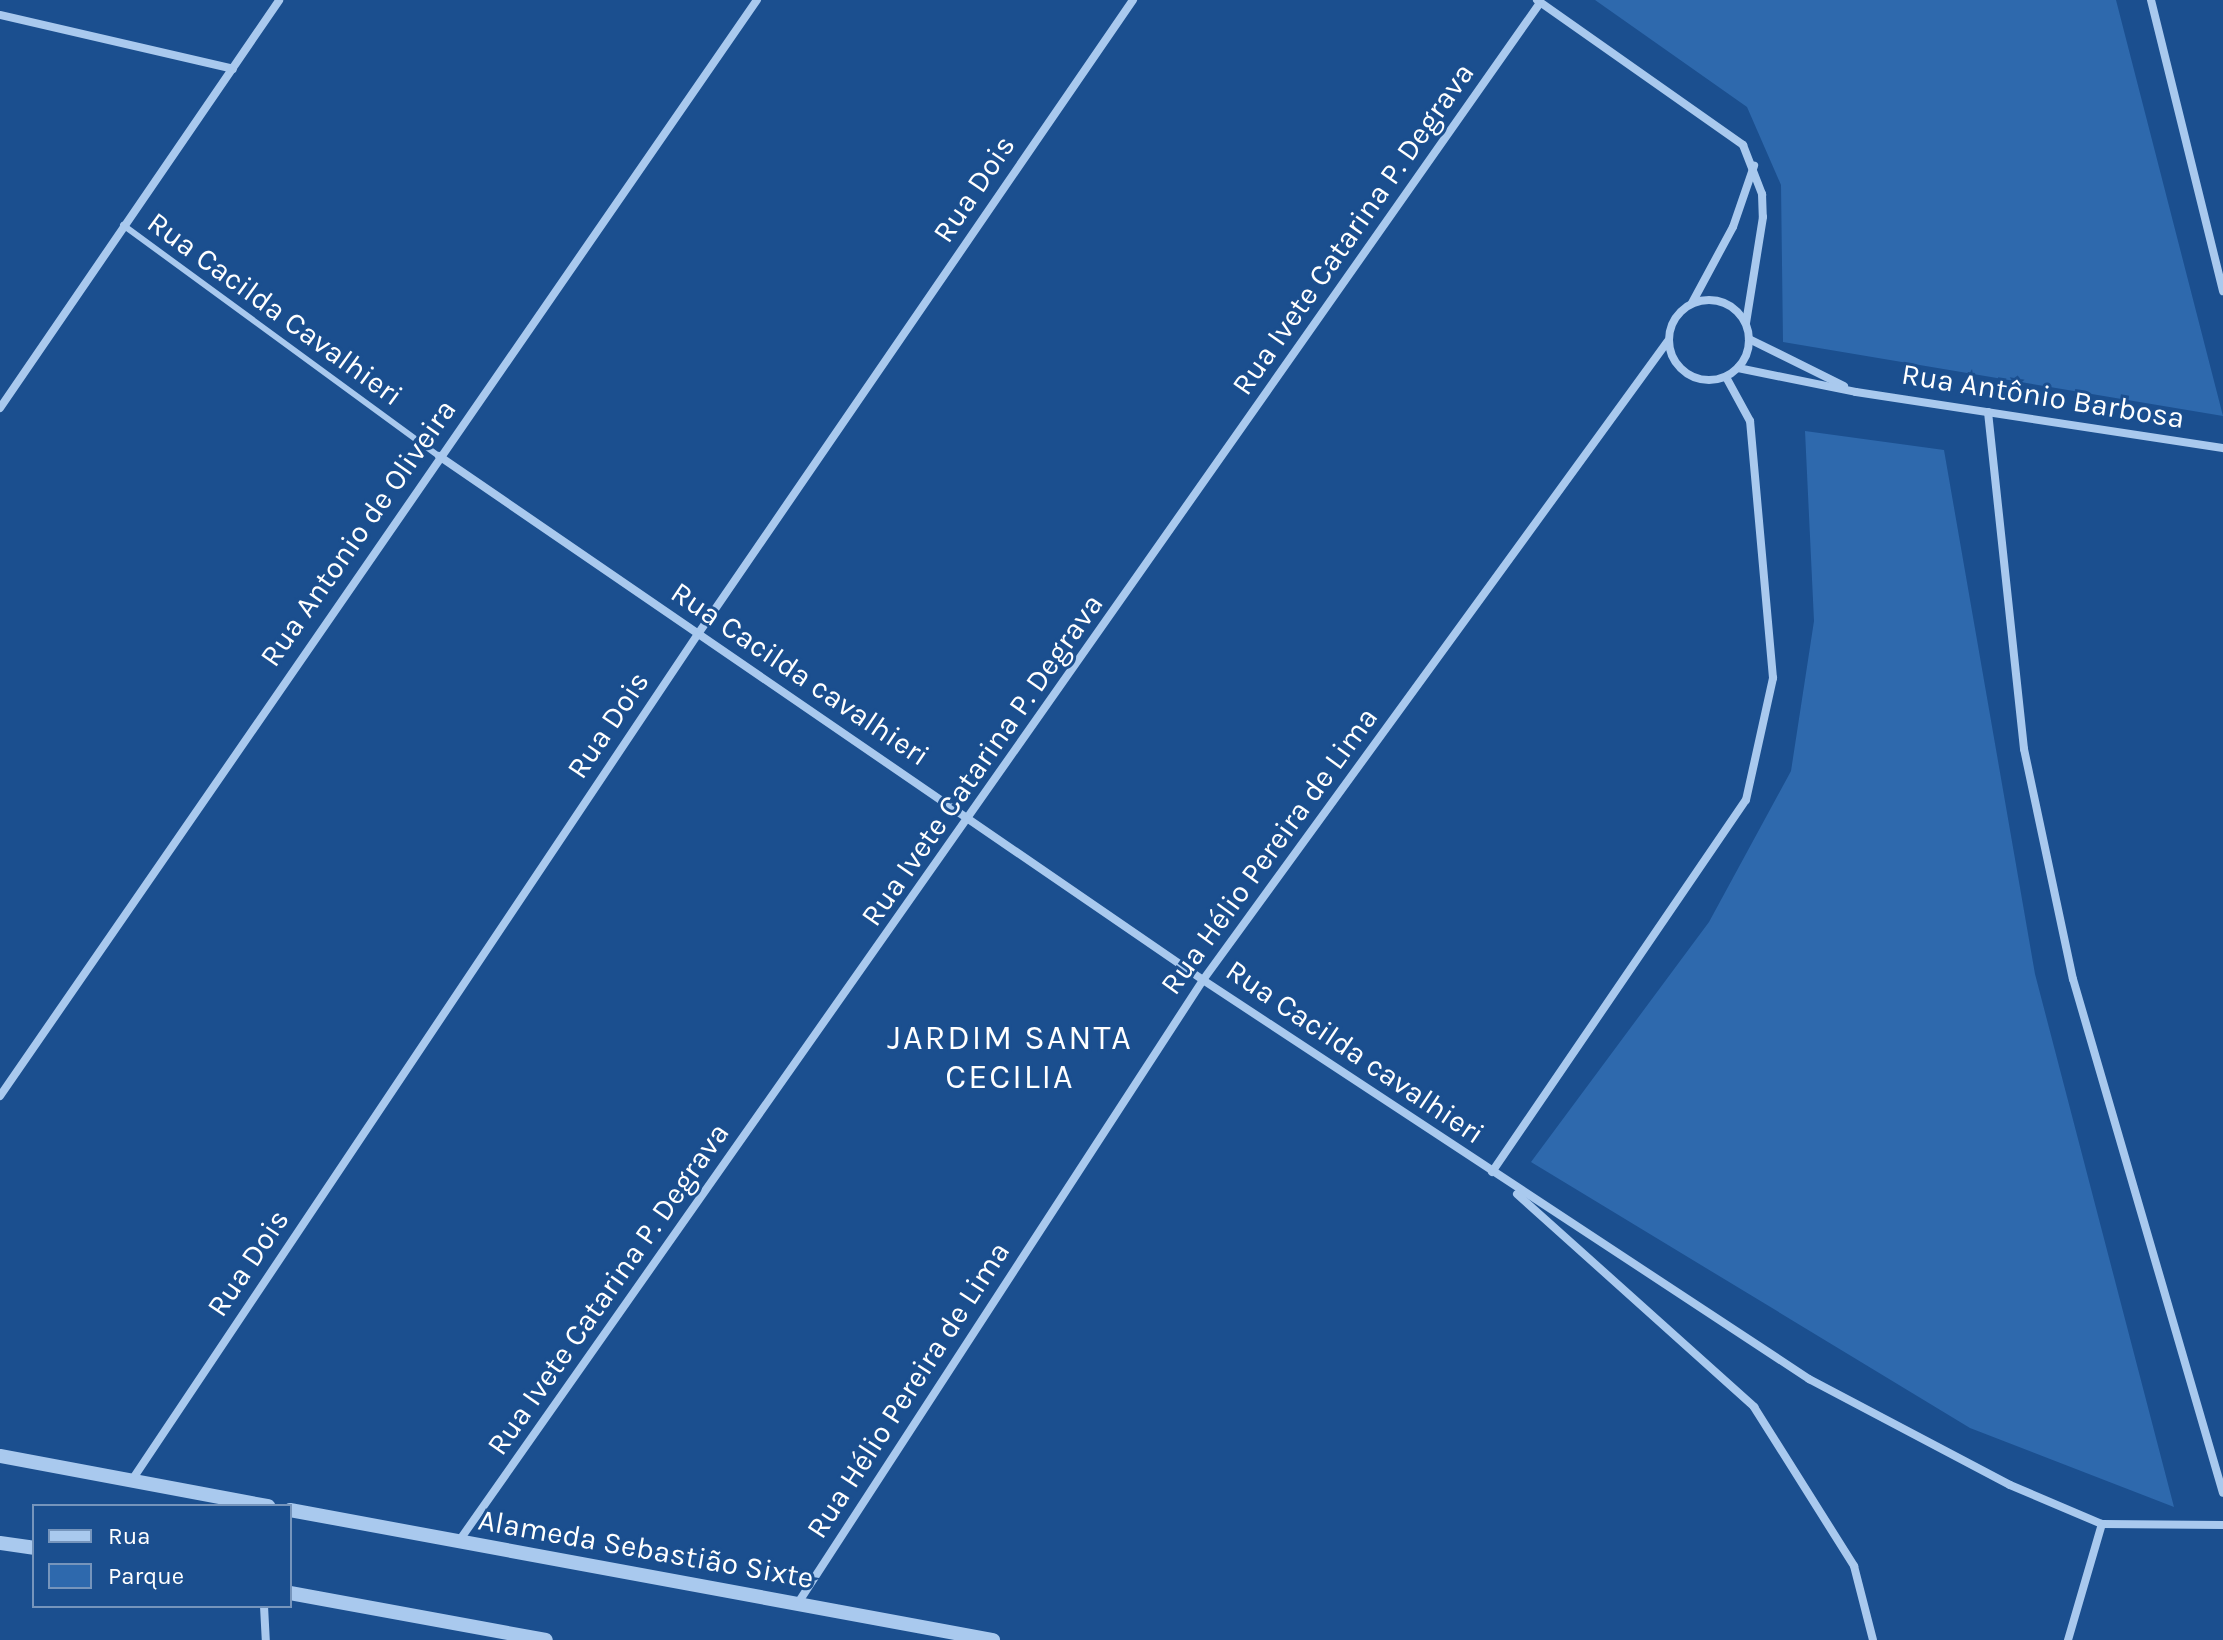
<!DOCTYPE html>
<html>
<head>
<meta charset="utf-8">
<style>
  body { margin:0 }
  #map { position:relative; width:2223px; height:1640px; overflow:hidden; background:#1b4f8f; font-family:Karla,sans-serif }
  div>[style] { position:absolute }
  .green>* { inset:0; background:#2e69ad }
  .service>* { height:6px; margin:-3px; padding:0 3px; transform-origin:3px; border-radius:3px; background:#a9c9ee }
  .minor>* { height:8px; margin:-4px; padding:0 4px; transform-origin:4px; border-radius:4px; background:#a9c9ee }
  .minor>.ring { margin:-4px; padding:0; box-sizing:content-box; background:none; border:8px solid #a9c9ee; border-radius:50% }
  .tertiary>* { height:14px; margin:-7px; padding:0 7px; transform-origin:7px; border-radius:7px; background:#a9c9ee }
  span { translate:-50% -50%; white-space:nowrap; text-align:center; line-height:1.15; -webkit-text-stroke:6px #1b4f8f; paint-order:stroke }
  .street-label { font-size:30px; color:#fff }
  .quarter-label { font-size:34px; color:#fff; letter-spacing:2px }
  .legend { position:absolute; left:32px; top:1504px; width:260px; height:104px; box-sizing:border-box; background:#1b4f8f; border:2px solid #7695bc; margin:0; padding:10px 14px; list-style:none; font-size:24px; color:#fff }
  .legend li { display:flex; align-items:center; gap:16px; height:40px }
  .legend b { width:40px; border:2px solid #7695bc }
</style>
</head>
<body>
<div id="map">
  <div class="green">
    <div style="clip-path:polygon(1595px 0,2116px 0,2223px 416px,1783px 342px,1781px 185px,1747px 107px)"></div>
    <div style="clip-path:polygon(1805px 431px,1944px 450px,2035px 974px,2174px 1507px,1970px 1428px,1531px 1162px,1709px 922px,1791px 771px,1814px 621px)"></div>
  </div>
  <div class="service">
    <div style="left:123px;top:225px;width:391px;rotate:36.2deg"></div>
  </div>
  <div class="minor">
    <div style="left:1537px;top:0;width:252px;rotate:35.1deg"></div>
    <div style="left:1743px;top:145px;width:53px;rotate:68.8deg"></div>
    <div style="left:1762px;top:194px;width:23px;rotate:88deg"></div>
    <div style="left:1763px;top:217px;width:107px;rotate:99.1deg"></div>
    <div style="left:2151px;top:0;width:300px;rotate:76.1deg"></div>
    <div style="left:0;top:15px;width:239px;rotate:13deg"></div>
    <div class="ring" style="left:1669px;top:300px;width:72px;height:72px"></div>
    <div style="left:1692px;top:303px;width:86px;rotate:-61.7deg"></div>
    <div style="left:1733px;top:227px;width:65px;rotate:-71deg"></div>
    <div style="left:1749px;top:339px;width:106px;rotate:26.3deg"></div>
    <div style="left:1738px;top:368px;width:120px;rotate:11.5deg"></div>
    <div style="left:1856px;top:392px;width:371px;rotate:8.7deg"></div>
    <div style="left:0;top:408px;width:494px;rotate:-55.6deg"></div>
    <div style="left:1988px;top:412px;width:339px;rotate:83.9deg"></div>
    <div style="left:2024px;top:749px;width:235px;rotate:78deg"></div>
    <div style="left:2073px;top:979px;width:535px;rotate:73.73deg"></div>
    <div style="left:439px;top:456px;width:926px;rotate:34.44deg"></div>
    <div style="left:1203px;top:980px;width:726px;rotate:33.36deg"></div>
    <div style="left:1809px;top:1379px;width:227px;rotate:27.8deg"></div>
    <div style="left:2010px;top:1485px;width:100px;rotate:23deg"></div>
    <div style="left:0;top:1096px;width:1332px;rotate:-55.37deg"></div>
    <div style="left:1492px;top:1172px;width:450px;rotate:-55.7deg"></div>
    <div style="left:1746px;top:800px;width:125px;rotate:-77.5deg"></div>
    <div style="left:1773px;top:678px;width:258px;rotate:-95.1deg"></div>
    <div style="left:1750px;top:421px;width:50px;rotate:-118.6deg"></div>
    <div style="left:1517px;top:1194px;width:319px;rotate:41.9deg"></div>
    <div style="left:1754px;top:1407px;width:188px;rotate:57.8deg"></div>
    <div style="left:1854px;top:1566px;width:76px;rotate:75.6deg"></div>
    <div style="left:132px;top:1480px;width:1018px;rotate:-56.22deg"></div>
    <div style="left:698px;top:634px;width:769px;rotate:-55.55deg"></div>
    <div style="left:459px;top:1541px;width:1880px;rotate:-54.9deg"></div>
    <div style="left:798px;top:1603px;width:743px;rotate:-56.97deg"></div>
    <div style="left:1203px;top:980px;width:790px;rotate:-53.96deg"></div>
    <div style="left:264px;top:1606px;width:34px;rotate:87deg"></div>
    <div style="left:2068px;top:1640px;width:121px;rotate:-73.7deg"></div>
    <div style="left:2102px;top:1524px;width:121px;rotate:0.5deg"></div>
  </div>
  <div class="tertiary">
    <div style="left:0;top:1456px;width:273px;rotate:10.6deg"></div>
    <div style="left:290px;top:1510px;width:715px;rotate:10.48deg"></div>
    <div style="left:0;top:1543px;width:34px;rotate:8deg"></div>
    <div style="left:290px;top:1593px;width:260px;rotate:10.4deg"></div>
  </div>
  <div class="street-label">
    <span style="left:974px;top:189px;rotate:-56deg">Rua Dois</span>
    <span style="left:1353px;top:229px;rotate:-55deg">Rua Ivete Catarina P. Degrava</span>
    <span style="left:275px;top:309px;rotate:36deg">Rua Cacilda Cavalhieri</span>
    <span style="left:2043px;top:396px;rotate:9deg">Rua Antônio Barbosa</span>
    <span style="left:358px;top:533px;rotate:-55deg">Rua Antonio de Oliveira</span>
    <span style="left:800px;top:674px;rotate:34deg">Rua Cacilda cavalhieri</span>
    <span style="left:608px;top:725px;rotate:-56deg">Rua Dois</span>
    <span style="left:982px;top:760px;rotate:-55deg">Rua Ivete Catarina P. Degrava</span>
    <span style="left:1269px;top:851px;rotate:-54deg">Rua Hélio Pereira de Lima</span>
    <span style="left:1355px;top:1052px;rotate:34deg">Rua Cacilda cavalhieri</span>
    <span style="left:248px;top:1263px;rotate:-56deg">Rua Dois</span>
    <span style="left:608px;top:1289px;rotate:-55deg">Rua Ivete Catarina P. Degrava</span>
    <span style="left:908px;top:1390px;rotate:-57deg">Rua Hélio Pereira de Lima</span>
    <span style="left:646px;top:1549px;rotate:10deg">Alameda Sebastião Sixte</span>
  </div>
  <div class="quarter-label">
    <span style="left:1010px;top:1058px">JARDIM SANTA<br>CECILIA</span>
  </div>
  <ul class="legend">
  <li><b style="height:10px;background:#a9c9ee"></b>Rua</li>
  <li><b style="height:22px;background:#2e69ad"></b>Parque</li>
  </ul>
</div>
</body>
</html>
